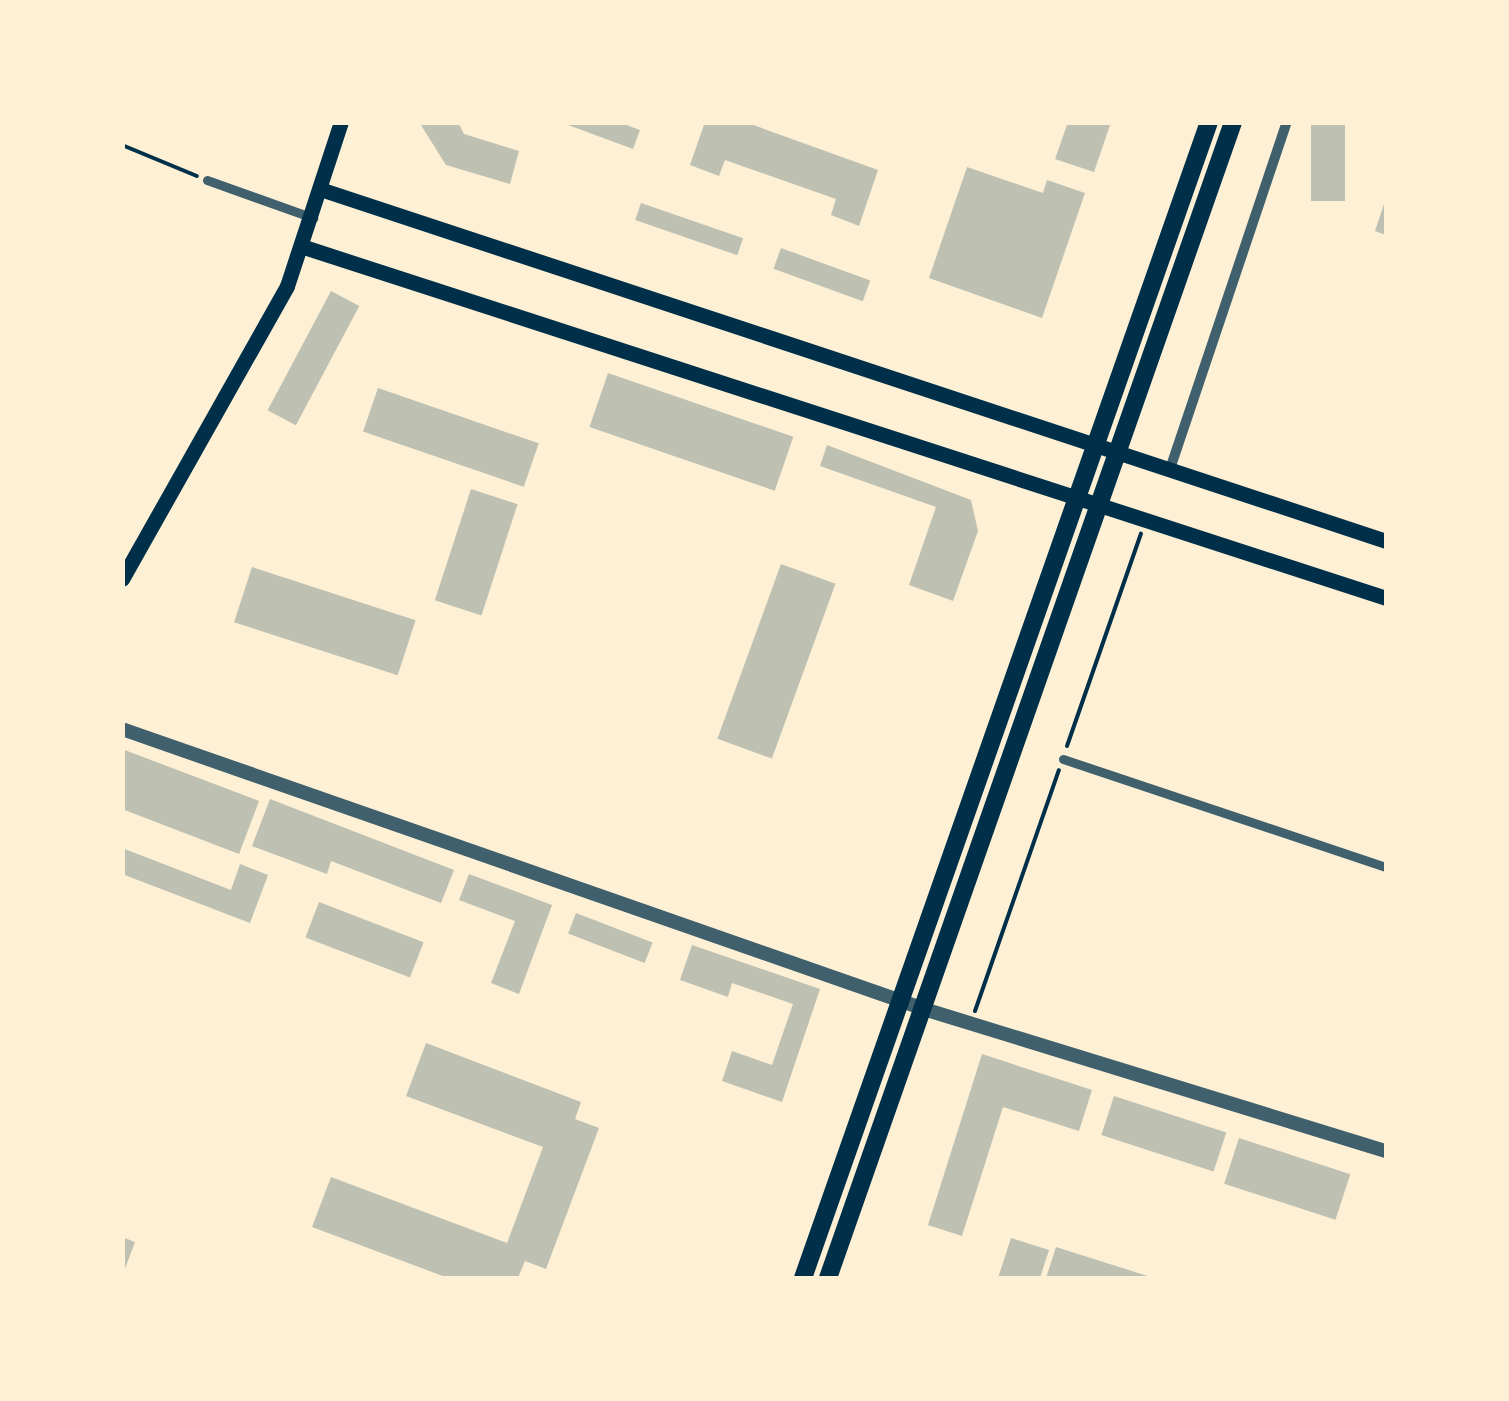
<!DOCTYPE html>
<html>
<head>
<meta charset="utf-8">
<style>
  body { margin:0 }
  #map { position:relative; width:1509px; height:1401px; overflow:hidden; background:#fdf0d5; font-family:"DejaVu Sans",sans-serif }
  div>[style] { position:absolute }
  .building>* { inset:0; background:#bec0b2; transform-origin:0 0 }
  .path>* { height:4px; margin:-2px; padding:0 2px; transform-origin:2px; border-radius:2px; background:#003049 }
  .pedestrian>* { height:9px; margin:-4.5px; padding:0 4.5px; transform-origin:4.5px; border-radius:4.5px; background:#3f606c }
  .minor>* { height:10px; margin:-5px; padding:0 5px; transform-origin:5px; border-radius:5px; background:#3f606c }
  .tertiary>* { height:14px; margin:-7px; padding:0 7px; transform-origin:7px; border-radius:7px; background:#3f606c }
  .secondary>* { height:15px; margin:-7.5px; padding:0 7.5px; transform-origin:7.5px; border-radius:7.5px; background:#003049 }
  .trunk>* { height:18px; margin:-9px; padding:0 9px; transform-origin:9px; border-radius:9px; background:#003049 }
  span { translate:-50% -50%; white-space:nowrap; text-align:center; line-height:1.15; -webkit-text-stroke:9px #fdf0d5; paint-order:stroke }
  .frame { position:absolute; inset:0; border:125px solid #fdf0d5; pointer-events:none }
</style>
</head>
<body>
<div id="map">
  <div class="building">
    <div style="clip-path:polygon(419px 122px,458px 122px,464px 134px,519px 151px,510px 184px,446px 165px)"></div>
    <div style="clip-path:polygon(560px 122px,618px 122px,640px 130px,633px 149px)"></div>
    <div style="clip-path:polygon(705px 122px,745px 122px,878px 170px,859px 226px,831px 215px,836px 199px,725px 160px,719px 176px,690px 165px)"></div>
    <div style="clip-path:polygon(1068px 122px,1111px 122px,1094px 172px,1055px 159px)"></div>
    <div style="left:1311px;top:122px;width:34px;height:79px"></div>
    <div style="clip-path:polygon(967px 167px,1043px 193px,1047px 180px,1085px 193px,1042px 318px,929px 278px)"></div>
    <div style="clip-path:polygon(1386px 198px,1386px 235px,1375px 231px)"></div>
    <div style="left:641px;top:203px;width:108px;height:18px;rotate:19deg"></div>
    <div style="left:781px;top:248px;width:95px;height:22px;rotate:20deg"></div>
    <div style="left:331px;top:291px;width:32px;height:135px;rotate:28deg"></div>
    <div style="left:608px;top:373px;width:196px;height:57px;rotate:19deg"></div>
    <div style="left:378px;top:388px;width:170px;height:46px;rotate:19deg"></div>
    <div style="clip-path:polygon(827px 445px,971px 500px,978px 531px,953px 601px,909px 585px,936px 507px,820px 466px)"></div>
    <div style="left:471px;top:489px;width:49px;height:117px;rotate:18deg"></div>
    <div style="left:781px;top:564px;width:58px;height:186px;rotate:20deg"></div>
    <div style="left:252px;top:567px;width:172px;height:58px;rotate:18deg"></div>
    <div style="clip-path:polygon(122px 749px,259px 801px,239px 854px,122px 809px)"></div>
    <div style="clip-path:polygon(270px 799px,454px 870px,441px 903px,331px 861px,327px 874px,252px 846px)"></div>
    <div style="clip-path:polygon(122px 848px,231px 890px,240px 864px,268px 875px,250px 923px,122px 874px)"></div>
    <div style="clip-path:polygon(469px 874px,552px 905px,519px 994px,491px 983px,515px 921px,459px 900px)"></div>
    <div style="left:319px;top:902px;width:112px;height:38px;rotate:21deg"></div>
    <div style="left:576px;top:913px;width:82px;height:22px;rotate:21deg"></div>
    <div style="clip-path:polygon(692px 945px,820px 989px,782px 1102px,722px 1081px,732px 1051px,772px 1065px,793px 1004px,732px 983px,728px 997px,680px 980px)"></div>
    <div style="clip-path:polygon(426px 1043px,581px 1102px,575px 1119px,599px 1128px,546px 1269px,525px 1261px,518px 1278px,448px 1278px,312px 1227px,331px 1177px,507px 1243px,543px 1147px,406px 1096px)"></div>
    <div style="clip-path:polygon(982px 1054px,1092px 1090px,1079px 1131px,1003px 1107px,962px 1236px,928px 1225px)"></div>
    <div style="left:1114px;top:1096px;width:118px;height:41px;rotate:18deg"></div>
    <div style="left:1239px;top:1138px;width:117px;height:48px;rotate:18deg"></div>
    <div style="clip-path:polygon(122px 1237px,135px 1242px,123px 1274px,122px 1274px)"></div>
    <div style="clip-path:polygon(1011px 1238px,1049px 1250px,1040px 1278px,998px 1278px)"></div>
    <div style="clip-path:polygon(1056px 1247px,1154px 1278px,1046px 1278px)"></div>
  </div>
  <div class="path">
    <div style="left:122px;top:145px;width:81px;rotate:22.5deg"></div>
    <div style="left:1067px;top:746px;width:225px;rotate:-70.8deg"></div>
    <div style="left:975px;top:1011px;width:255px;rotate:-70.8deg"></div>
  </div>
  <div class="pedestrian">
    <div style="left:207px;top:180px;width:113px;rotate:19.7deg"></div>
    <div style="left:1063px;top:759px;width:341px;rotate:18.5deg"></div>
  </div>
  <div class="minor">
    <div style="left:1170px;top:469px;width:366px;rotate:-71.4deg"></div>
  </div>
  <div class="tertiary">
    <div style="left:122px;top:729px;width:853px;rotate:19.24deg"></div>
    <div style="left:927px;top:1010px;width:480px;rotate:17.1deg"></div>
  </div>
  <div class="secondary">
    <div style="left:323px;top:190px;width:1119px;rotate:18.27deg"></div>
    <div style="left:304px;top:247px;width:1138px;rotate:17.97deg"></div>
    <div style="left:122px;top:579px;width:336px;rotate:-60.6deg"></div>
    <div style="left:287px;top:286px;width:173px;rotate:-71.8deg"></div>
  </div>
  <div class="trunk">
    <div style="left:803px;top:1278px;width:1225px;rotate:-70.65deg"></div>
    <div style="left:828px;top:1278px;width:1225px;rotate:-70.69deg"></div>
  </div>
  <div class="frame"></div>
</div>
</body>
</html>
